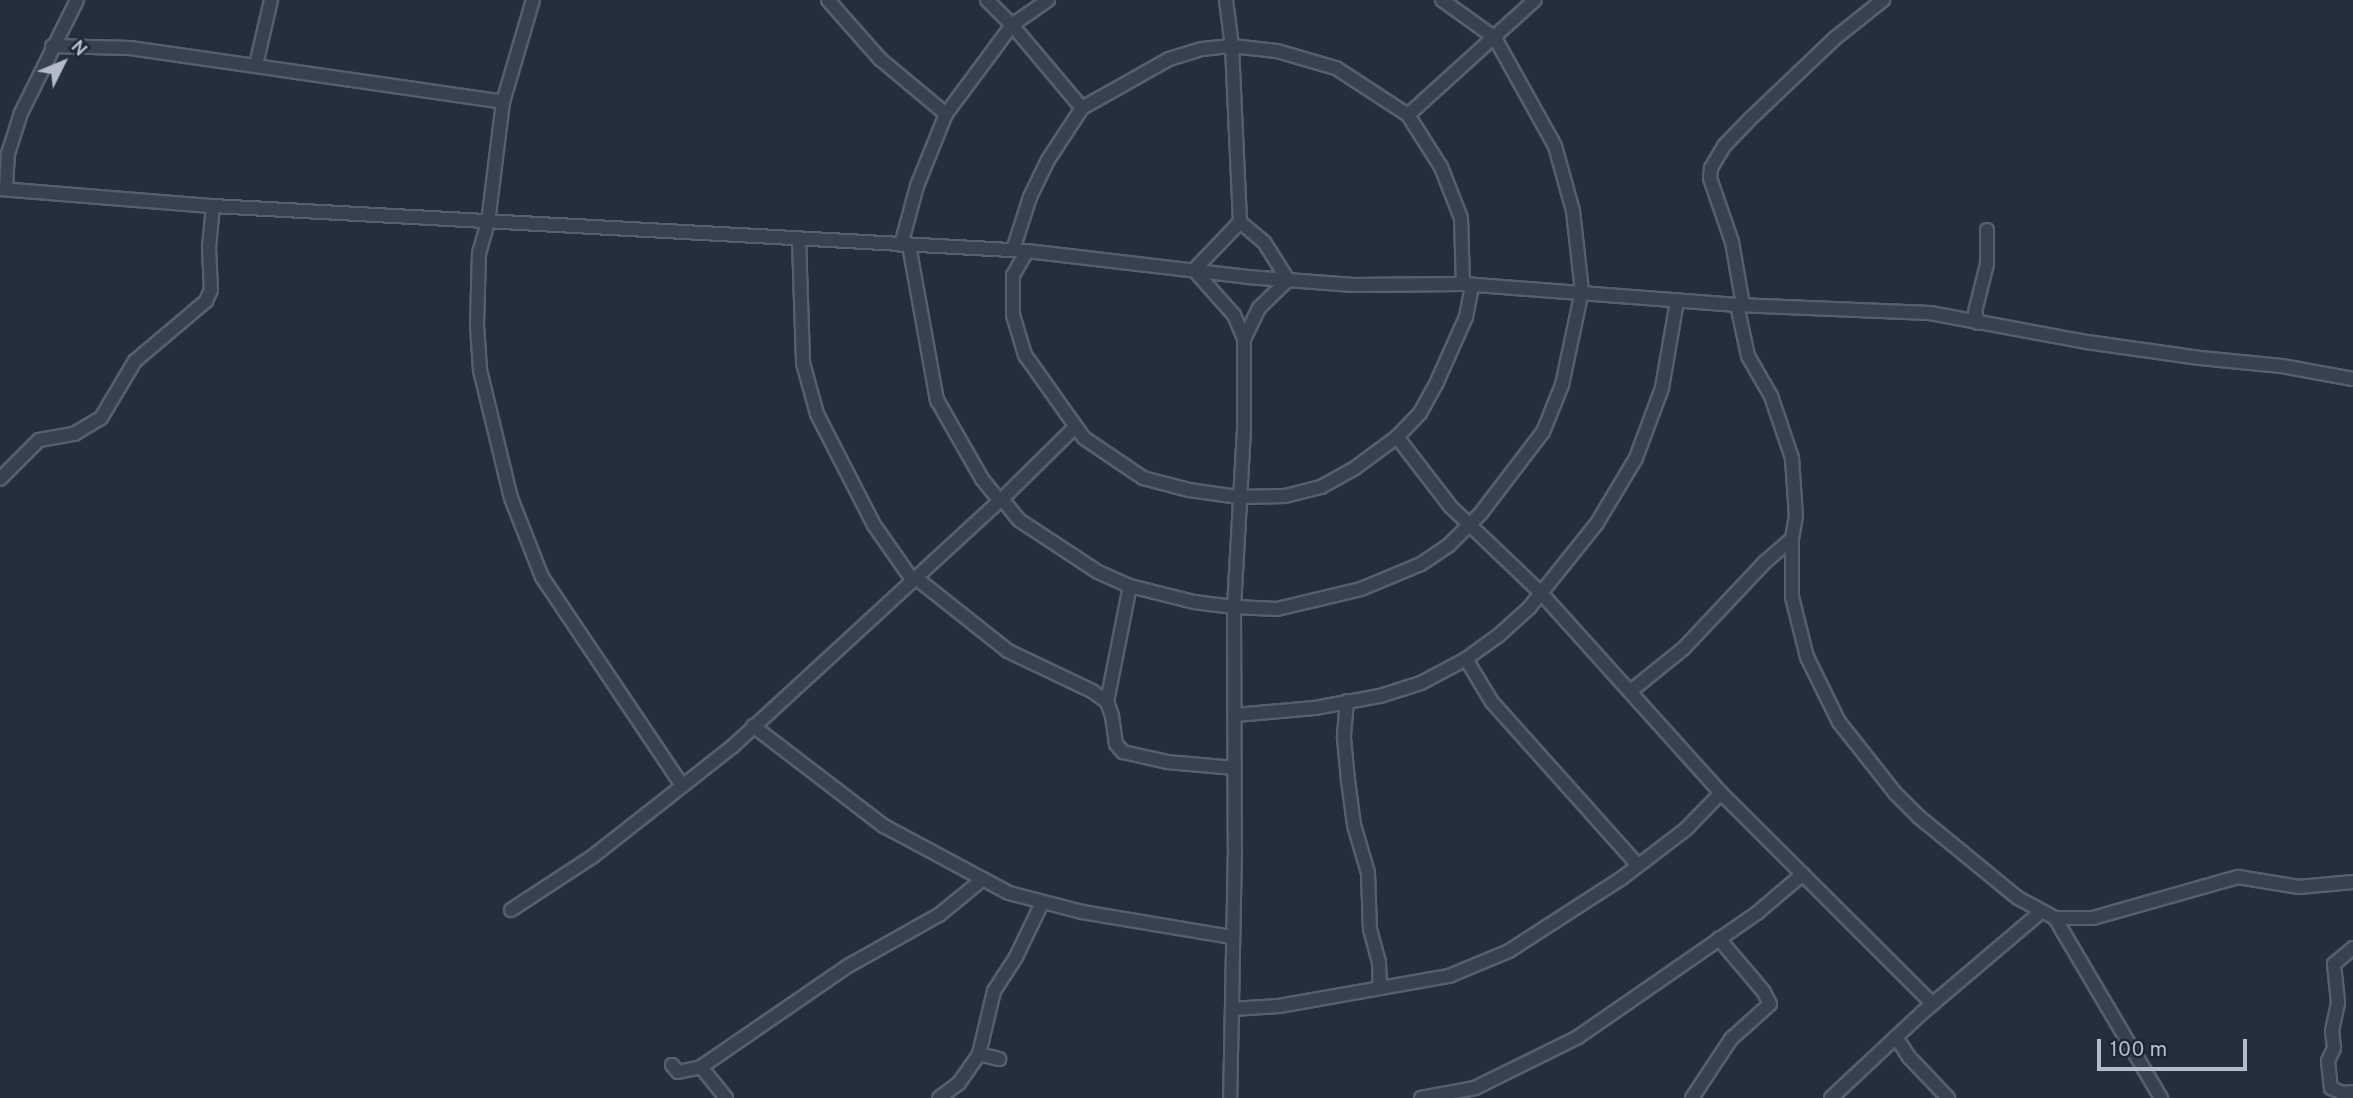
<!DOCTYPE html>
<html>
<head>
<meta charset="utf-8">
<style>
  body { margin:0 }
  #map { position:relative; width:2353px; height:1098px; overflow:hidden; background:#242f3e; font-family:Overpass,sans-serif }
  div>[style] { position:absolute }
  .roads { filter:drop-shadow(2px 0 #565f6c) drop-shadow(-2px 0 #565f6c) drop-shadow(0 2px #565f6c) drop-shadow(0 -2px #565f6c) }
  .minor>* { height:12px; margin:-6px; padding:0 6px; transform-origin:6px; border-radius:6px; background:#38414e }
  span { translate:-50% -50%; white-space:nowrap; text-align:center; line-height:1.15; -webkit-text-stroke:5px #1d2633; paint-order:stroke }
  .north { position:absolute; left:28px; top:28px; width:70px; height:70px; -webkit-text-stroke:5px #1d2633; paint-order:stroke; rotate:47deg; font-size:19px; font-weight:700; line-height:28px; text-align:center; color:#b4bcc9 }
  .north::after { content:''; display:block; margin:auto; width:24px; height:32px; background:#b4bcc9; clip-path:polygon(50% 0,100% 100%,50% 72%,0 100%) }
  .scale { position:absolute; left:2097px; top:1039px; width:150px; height:32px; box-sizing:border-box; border:4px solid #b4bcc9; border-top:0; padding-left:9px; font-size:21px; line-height:24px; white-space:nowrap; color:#b4bcc9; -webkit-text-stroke:5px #1d2633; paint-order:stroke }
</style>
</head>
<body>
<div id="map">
  <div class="roads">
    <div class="minor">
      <div style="left:533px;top:0;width:106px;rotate:106.4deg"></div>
      <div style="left:503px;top:102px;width:121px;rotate:97.1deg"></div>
      <div style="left:488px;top:222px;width:32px;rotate:106deg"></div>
      <div style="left:479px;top:253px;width:72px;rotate:91.6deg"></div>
      <div style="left:477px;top:325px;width:45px;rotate:86.2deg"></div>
      <div style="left:480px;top:370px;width:132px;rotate:76.4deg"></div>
      <div style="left:511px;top:498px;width:85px;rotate:68.6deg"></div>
      <div style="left:542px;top:577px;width:251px;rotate:56.1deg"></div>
      <div style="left:828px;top:0;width:79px;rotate:48.6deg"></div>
      <div style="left:880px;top:59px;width:86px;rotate:39.8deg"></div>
      <div style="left:987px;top:0;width:35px;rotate:45deg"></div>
      <div style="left:1012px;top:25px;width:109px;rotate:49.9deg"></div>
      <div style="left:1226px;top:0;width:46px;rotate:82.6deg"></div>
      <div style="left:1232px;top:46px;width:176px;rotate:87.4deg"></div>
      <div style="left:1240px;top:222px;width:66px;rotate:133.8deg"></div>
      <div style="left:1194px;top:270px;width:60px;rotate:48.4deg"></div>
      <div style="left:1234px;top:315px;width:26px;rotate:67deg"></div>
      <div style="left:1244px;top:339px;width:90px;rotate:90deg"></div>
      <div style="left:1244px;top:429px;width:178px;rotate:93.2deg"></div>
      <div style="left:1234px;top:607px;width:240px;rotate:89.8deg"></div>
      <div style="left:1235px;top:847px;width:251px;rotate:91.1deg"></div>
      <div style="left:52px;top:46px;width:78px;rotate:1.5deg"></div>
      <div style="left:130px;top:48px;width:377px;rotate:8.2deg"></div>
      <div style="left:256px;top:65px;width:67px;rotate:-77deg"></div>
      <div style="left:1408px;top:115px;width:171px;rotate:-42.2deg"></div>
      <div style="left:0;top:189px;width:214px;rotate:4.6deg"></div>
      <div style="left:213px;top:206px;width:815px;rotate:3.16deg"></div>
      <div style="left:1027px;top:251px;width:222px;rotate:6.7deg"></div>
      <div style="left:1247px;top:277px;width:107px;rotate:4.3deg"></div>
      <div style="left:1354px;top:285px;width:109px;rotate:-0.5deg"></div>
      <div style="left:1463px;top:284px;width:275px;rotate:4.4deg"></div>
      <div style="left:1737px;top:305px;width:193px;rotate:2.4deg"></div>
      <div style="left:1930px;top:313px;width:160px;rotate:10.5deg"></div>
      <div style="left:2087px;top:342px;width:114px;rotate:8.1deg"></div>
      <div style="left:2200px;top:358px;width:82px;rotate:5.6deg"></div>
      <div style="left:2282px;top:366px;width:72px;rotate:10.4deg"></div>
      <div style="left:6px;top:189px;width:35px;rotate:-87deg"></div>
      <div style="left:8px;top:154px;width:43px;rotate:-72.4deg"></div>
      <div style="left:21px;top:113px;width:126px;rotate:-63.6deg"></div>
      <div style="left:1240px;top:222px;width:31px;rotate:40deg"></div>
      <div style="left:1264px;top:242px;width:45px;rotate:57.7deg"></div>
      <div style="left:1288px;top:280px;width:40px;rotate:136deg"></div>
      <div style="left:1259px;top:308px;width:34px;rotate:116deg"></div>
      <div style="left:799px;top:240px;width:123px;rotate:88.1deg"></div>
      <div style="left:803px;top:363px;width:53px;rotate:74.6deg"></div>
      <div style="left:817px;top:414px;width:125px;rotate:62.8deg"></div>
      <div style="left:874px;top:525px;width:68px;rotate:55.1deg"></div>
      <div style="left:901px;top:245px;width:61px;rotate:-74.8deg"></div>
      <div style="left:917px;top:186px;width:78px;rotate:-68.1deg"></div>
      <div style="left:946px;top:114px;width:111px;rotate:-53.4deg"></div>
      <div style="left:1012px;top:25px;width:44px;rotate:-34.8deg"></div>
      <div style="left:909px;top:245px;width:158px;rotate:79.8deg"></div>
      <div style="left:937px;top:400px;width:91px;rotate:60.3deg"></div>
      <div style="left:982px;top:479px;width:28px;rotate:51deg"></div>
      <div style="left:1013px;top:250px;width:56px;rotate:-72.2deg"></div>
      <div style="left:1030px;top:197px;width:41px;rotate:-64.1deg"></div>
      <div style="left:1048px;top:160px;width:62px;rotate:-56.8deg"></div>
      <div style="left:1082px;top:108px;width:100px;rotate:-29.4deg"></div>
      <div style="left:1169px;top:59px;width:34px;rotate:-17deg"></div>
      <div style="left:1202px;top:49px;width:30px;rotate:-6deg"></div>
      <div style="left:1232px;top:46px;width:45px;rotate:6.3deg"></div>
      <div style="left:1277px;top:51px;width:61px;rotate:16.1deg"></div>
      <div style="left:1336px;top:68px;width:86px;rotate:33.1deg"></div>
      <div style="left:1408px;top:115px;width:62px;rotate:57.6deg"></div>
      <div style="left:1441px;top:167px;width:55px;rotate:68.6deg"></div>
      <div style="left:1461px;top:218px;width:66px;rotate:88.3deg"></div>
      <div style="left:1027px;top:251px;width:28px;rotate:120deg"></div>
      <div style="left:1013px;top:275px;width:40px;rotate:90deg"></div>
      <div style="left:1013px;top:315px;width:42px;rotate:73.3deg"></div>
      <div style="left:1025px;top:355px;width:102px;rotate:54.6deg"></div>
      <div style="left:1084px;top:438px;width:71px;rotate:34.1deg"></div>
      <div style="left:1143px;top:478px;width:48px;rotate:14.6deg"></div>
      <div style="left:1189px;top:490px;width:49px;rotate:8.1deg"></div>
      <div style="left:1238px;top:497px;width:47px;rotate:-1.2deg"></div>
      <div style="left:1285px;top:496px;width:37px;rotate:-14deg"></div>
      <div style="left:1321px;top:487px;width:39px;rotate:-29deg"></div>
      <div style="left:1355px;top:468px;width:52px;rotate:-36.4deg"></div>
      <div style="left:1397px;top:437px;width:33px;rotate:-46deg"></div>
      <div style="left:1420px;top:413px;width:35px;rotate:-61deg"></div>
      <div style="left:1437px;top:382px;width:71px;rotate:-66deg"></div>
      <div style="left:1466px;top:317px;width:33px;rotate:-79deg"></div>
      <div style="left:1737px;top:305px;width:52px;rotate:77.8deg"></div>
      <div style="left:1748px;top:356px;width:46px;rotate:60.1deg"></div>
      <div style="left:1771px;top:396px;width:65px;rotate:71.3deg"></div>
      <div style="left:1792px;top:458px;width:58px;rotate:86.1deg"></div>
      <div style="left:1796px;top:516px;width:23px;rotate:100deg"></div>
      <div style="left:1792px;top:539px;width:58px;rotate:90deg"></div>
      <div style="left:1792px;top:597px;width:62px;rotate:76deg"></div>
      <div style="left:1807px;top:657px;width:72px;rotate:63.8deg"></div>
      <div style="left:1839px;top:722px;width:90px;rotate:51.7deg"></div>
      <div style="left:1895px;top:793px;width:34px;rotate:45deg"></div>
      <div style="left:1919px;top:817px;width:128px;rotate:39.3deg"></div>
      <div style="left:2018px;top:898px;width:42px;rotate:28.4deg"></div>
      <div style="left:2055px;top:918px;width:38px"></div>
      <div style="left:2093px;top:918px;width:151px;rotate:-15.8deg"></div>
      <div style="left:2238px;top:877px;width:62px;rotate:9.3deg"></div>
      <div style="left:2299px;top:887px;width:54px;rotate:-5.3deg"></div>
      <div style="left:1743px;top:305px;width:64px;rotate:-99.9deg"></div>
      <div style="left:1732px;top:242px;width:68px;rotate:-109deg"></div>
      <div style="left:1710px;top:178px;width:10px;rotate:-84deg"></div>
      <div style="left:1711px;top:168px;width:26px;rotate:-59deg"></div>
      <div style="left:1724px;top:146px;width:36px;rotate:-46deg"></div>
      <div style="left:1749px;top:120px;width:117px;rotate:-43.6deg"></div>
      <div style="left:1834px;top:39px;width:63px;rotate:-38.5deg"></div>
      <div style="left:1978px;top:323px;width:11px;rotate:-105deg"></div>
      <div style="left:1975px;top:312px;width:49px;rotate:-76deg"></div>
      <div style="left:1987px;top:264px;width:34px;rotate:-90deg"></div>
      <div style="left:1397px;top:437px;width:88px;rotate:52.4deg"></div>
      <div style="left:1451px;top:507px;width:124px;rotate:43.7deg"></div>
      <div style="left:1541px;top:593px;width:269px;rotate:48deg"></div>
      <div style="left:1721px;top:793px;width:299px;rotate:44.9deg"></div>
      <div style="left:0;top:479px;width:55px;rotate:-45deg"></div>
      <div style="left:39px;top:440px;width:36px;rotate:-10deg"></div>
      <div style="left:74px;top:434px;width:31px;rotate:-31deg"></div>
      <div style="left:101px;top:418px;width:66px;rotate:-59.2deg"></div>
      <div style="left:135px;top:361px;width:93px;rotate:-40.2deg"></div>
      <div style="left:206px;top:301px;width:12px;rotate:-66deg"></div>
      <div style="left:211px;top:290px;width:43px;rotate:-92.7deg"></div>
      <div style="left:209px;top:247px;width:41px;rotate:-84.4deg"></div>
      <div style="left:1002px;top:499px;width:27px;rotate:51deg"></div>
      <div style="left:1019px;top:520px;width:95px;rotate:33.4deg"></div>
      <div style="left:1098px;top:572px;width:35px;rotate:24deg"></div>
      <div style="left:1130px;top:586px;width:66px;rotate:14deg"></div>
      <div style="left:1194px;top:602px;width:40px;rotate:7.1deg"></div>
      <div style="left:1234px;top:607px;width:43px;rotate:2.7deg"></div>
      <div style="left:1277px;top:609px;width:86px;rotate:-13.4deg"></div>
      <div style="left:1361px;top:589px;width:65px;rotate:-22.6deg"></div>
      <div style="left:1421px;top:564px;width:34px;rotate:-34deg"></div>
      <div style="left:1449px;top:545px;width:45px;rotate:-45deg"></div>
      <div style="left:1481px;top:513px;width:102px;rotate:-52.6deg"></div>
      <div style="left:1543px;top:432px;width:51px;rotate:-68deg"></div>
      <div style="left:1562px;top:385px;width:96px;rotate:-78deg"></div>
      <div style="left:1582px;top:291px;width:81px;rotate:-96.4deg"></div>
      <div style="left:1573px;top:211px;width:67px;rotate:-105.5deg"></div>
      <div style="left:1555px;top:146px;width:124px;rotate:-119.1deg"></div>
      <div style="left:1495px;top:38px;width:65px;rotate:-144.4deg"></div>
      <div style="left:916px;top:578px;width:117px;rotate:38.4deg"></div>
      <div style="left:1008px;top:651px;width:93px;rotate:25.5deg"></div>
      <div style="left:1092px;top:691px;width:19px;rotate:36deg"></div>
      <div style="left:1107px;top:702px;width:15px;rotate:70deg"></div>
      <div style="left:1112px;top:716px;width:28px;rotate:82deg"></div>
      <div style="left:1116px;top:744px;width:11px;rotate:49deg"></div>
      <div style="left:1123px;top:752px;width:45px;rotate:12.8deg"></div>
      <div style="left:1167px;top:762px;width:68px;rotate:5deg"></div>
      <div style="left:1466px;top:659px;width:50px;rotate:58.8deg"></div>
      <div style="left:1492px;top:702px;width:217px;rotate:48.2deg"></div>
      <div style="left:1632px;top:690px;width:67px;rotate:-38.9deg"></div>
      <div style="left:1684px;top:648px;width:117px;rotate:-46.7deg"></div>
      <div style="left:1764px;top:563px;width:37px;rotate:-41deg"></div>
      <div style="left:1347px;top:701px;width:37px;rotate:95deg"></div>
      <div style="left:1344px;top:738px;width:42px;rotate:84.6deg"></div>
      <div style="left:1348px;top:780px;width:45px;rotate:82.4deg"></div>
      <div style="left:1354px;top:825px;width:50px;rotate:73.7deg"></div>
      <div style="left:1368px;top:873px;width:56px;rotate:88deg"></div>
      <div style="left:1370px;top:929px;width:34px;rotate:75deg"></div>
      <div style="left:1379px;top:962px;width:26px;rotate:88deg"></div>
      <div style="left:1107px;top:702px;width:118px;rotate:-78.8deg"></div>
      <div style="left:1235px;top:715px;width:80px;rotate:-5deg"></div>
      <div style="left:1315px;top:708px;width:66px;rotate:-10.5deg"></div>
      <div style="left:1380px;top:696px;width:43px;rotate:-17.6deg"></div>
      <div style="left:1421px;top:683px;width:51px;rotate:-28.1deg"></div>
      <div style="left:1466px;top:659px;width:39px;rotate:-36deg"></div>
      <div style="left:1498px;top:636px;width:42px;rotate:-42.1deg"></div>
      <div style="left:1529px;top:608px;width:109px;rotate:-51.3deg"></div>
      <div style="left:1597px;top:523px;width:76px;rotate:-59deg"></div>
      <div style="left:1636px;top:458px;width:75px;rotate:-69.6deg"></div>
      <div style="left:1662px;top:388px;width:88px;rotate:-80.2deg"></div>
      <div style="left:753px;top:726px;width:165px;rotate:37.4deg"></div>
      <div style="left:884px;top:826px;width:142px;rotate:28.2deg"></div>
      <div style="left:1009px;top:893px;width:75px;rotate:14.6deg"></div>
      <div style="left:1082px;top:912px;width:151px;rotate:9.5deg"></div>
      <div style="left:511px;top:910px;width:97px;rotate:-33.2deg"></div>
      <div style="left:592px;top:857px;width:179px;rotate:-38.2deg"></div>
      <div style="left:733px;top:746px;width:365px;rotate:-42.6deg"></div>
      <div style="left:1002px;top:499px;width:103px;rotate:-44.6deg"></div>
      <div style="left:2055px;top:918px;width:209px;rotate:59.5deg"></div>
      <div style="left:2353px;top:948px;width:25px;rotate:140deg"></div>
      <div style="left:2334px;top:964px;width:39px;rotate:84deg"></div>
      <div style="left:2338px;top:1003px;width:29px;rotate:102deg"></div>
      <div style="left:2332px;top:1031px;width:17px;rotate:83deg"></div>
      <div style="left:2334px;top:1048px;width:14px;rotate:115deg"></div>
      <div style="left:2328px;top:1061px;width:27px;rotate:84deg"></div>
      <div style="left:2331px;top:1088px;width:13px;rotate:23deg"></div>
      <div style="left:2343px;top:1093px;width:10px;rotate:-6deg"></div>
      <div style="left:1232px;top:1009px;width:47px;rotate:-3.7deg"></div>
      <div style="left:1279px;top:1006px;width:173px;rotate:-10deg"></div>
      <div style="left:1449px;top:976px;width:65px;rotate:-22.6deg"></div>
      <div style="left:1509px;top:951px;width:135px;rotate:-32.9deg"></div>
      <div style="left:1622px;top:878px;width:81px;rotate:-37.4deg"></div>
      <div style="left:1686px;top:829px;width:50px;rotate:-45.8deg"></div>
      <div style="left:1896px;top:1037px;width:24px;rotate:57deg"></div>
      <div style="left:1909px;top:1057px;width:57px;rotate:46.4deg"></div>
      <div style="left:979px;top:1054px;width:65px;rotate:-76.6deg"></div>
      <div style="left:994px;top:991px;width:40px;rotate:-57.1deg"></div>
      <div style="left:1016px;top:957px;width:60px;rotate:-64.3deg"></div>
      <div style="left:672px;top:1065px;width:9px;rotate:49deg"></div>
      <div style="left:678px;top:1072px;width:24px;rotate:-12deg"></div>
      <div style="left:701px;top:1067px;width:40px;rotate:51deg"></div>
      <div style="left:701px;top:1067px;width:178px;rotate:-34.5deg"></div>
      <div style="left:848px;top:966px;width:104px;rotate:-29.3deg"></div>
      <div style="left:939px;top:915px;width:57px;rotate:-39.3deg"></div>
      <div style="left:939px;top:1098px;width:25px;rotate:-37deg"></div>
      <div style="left:959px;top:1083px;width:35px;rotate:-55deg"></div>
      <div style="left:979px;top:1054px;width:21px;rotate:14deg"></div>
      <div style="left:1421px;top:1098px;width:55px;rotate:-10.5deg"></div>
      <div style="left:1475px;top:1088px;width:115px;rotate:-26.3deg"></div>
      <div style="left:1578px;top:1037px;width:218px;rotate:-34.7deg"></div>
      <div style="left:1757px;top:913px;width:60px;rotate:-40.3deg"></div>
      <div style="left:1692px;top:1098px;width:71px;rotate:-56.5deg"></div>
      <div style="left:1731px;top:1039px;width:52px;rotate:-41.9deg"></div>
      <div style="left:1770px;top:1004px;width:13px;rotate:-117deg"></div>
      <div style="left:1764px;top:992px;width:70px;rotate:-130.3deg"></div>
      <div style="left:1831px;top:1098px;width:126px;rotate:-43.1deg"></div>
      <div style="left:1923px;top:1012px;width:155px;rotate:-40.3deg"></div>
    </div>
  </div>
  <div class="north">N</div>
  <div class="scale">100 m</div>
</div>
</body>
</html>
